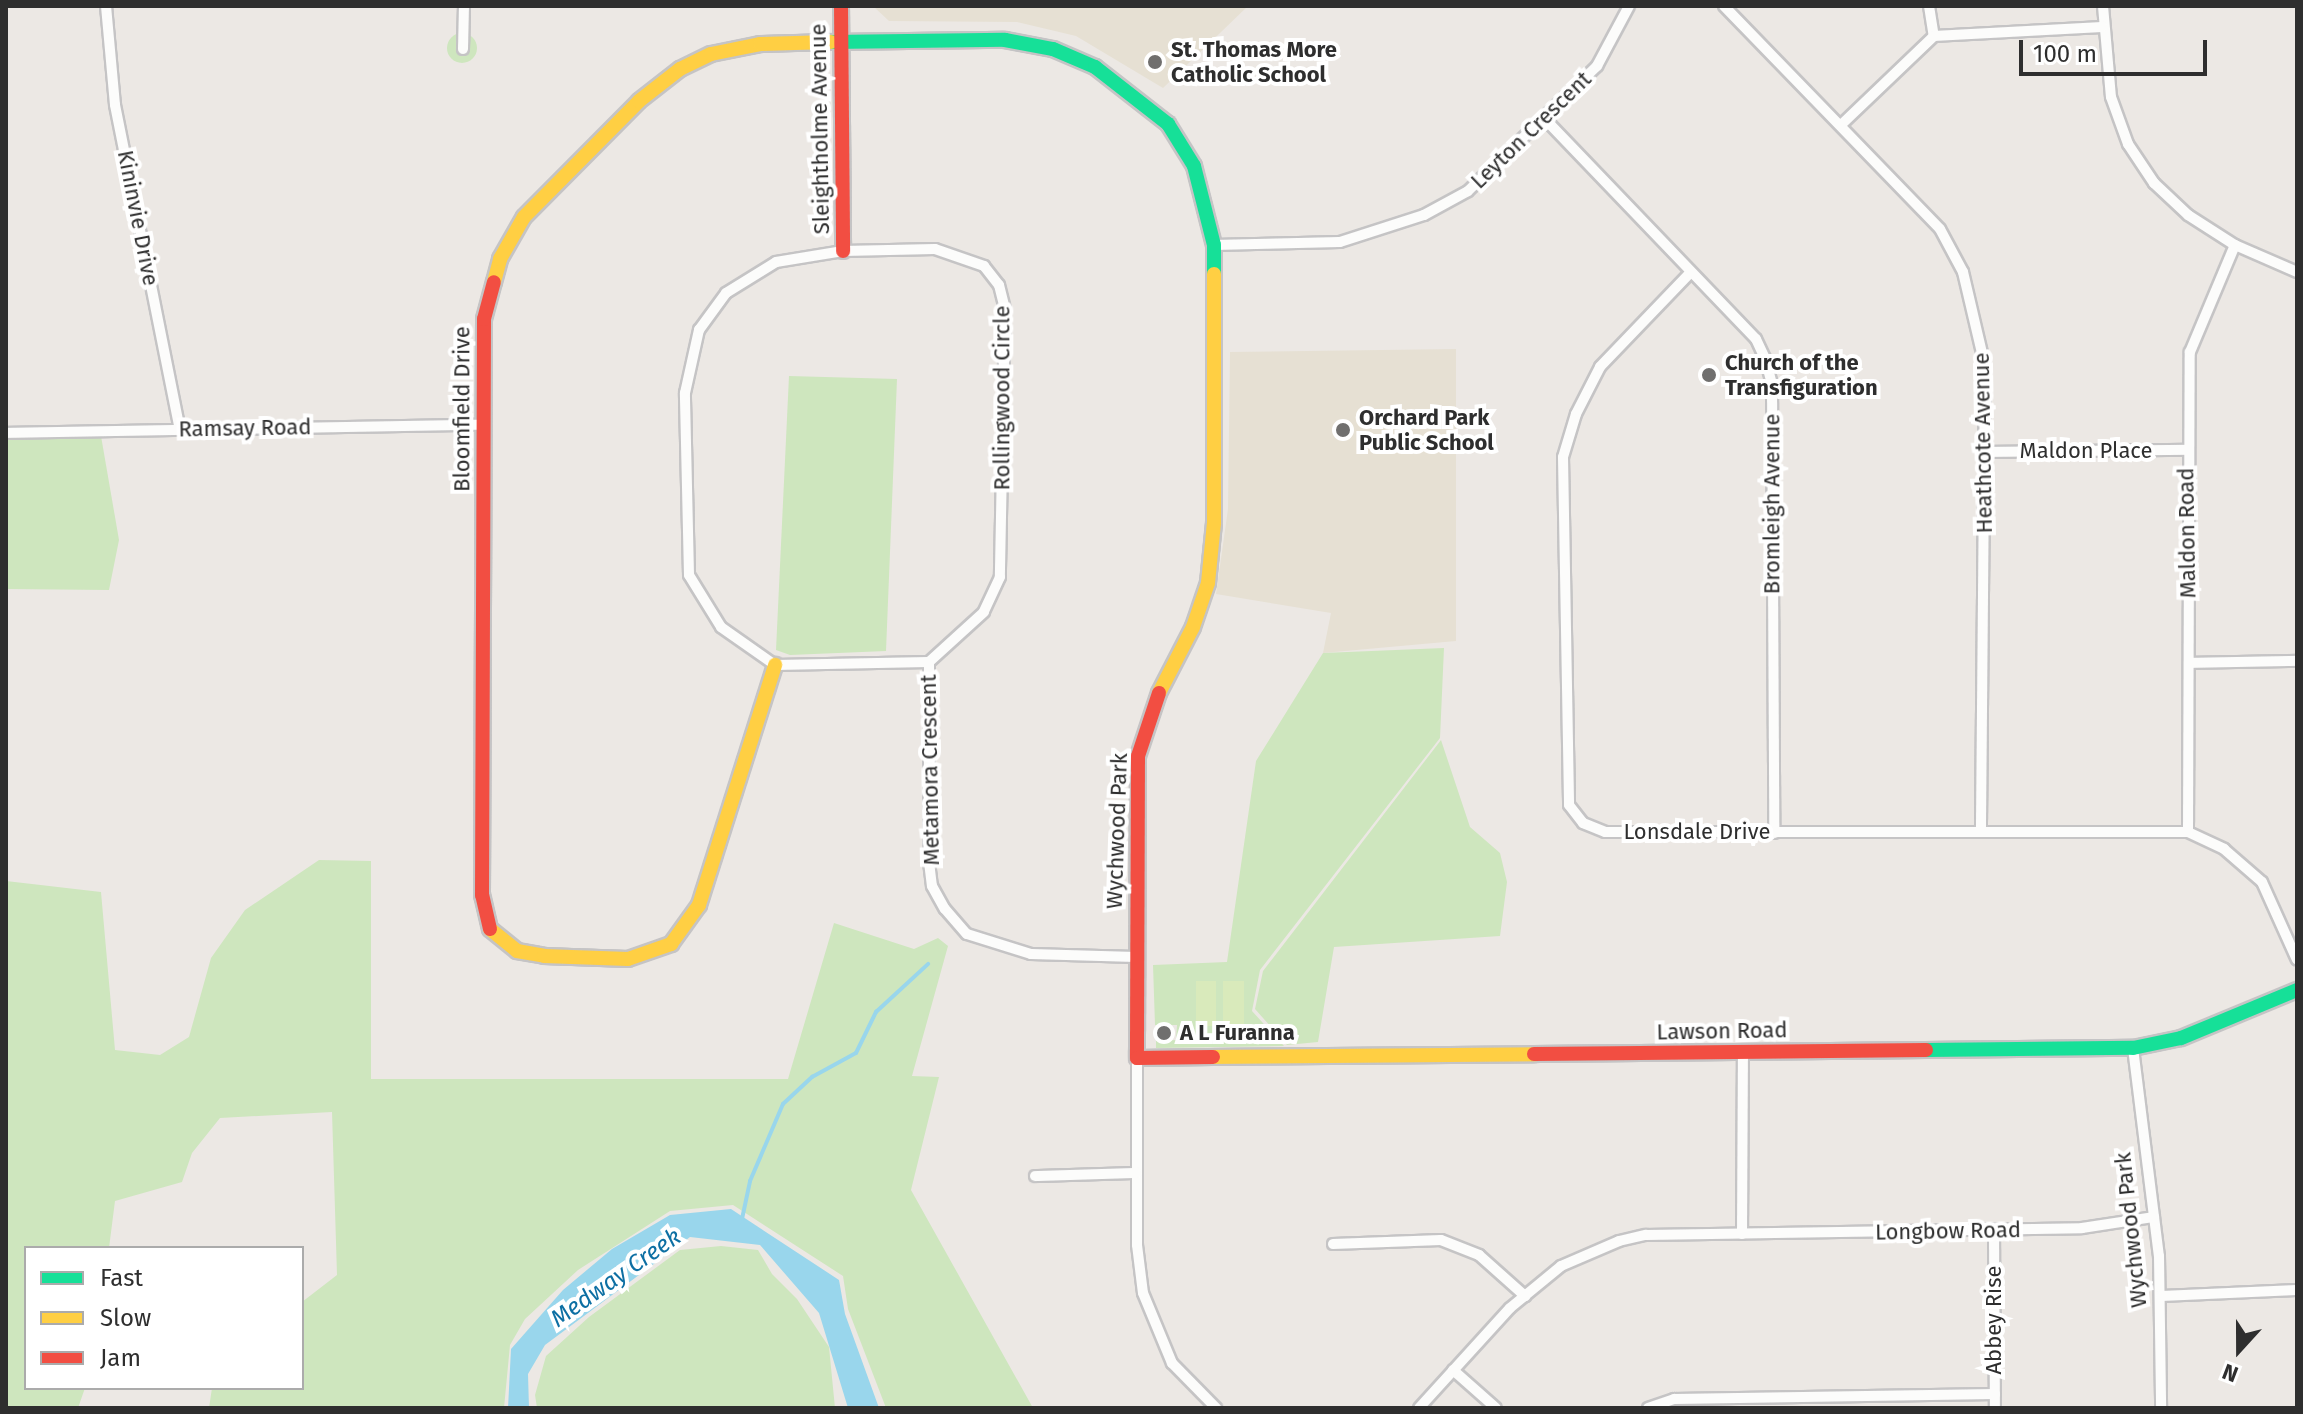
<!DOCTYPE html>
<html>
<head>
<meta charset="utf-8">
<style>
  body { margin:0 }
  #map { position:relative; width:2303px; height:1414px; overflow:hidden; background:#ece8e4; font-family:"Fira Sans",sans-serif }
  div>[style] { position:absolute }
  .education>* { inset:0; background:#e6e0d3 }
  .green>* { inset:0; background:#cee6be }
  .round { border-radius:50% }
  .pitch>* { inset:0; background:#d9eabb; transform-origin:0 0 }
  .water>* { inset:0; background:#99d6ec }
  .stream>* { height:4px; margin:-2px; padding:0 2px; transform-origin:2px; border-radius:2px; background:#99d6ec }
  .roads { filter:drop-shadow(2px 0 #c5c4c5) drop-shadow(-2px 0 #c5c4c5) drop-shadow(0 2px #c5c4c5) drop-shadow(0 -2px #c5c4c5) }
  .street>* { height:10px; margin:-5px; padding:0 5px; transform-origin:5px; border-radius:5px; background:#fcfcfb }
  .fast>* { height:14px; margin:-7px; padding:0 7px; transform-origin:7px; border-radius:7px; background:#16e098 }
  .slow>* { height:14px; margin:-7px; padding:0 7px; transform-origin:7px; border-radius:7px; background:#ffcf43 }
  .jam>* { height:14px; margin:-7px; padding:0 7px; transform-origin:7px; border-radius:7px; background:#f24e42 }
  .dots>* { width:22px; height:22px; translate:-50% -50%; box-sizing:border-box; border:4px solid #fff; border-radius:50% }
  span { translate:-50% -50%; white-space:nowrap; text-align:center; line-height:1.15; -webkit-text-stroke:8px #fff; paint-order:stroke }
  .poi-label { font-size:22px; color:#2e2e2e; font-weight:700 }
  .left { translate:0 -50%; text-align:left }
  .street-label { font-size:22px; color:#2e2e2e }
  .water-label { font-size:24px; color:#0d6fa3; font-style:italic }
  .frame { position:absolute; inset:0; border:8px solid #2e2e2e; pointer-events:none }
  .legend { position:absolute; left:24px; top:1246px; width:280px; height:144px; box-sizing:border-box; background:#fff; border:2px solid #ababab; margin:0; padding:10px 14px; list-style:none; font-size:24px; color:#2e2e2e }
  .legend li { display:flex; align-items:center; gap:16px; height:40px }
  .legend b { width:40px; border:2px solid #ababab }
  .north { position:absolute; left:2199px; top:1310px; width:80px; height:80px; -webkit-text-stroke:6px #fff; paint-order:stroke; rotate:201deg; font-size:22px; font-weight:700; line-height:32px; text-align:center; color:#2e2e2e }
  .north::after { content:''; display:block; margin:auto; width:28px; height:36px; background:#2e2e2e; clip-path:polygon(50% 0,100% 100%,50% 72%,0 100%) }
  .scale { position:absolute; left:2019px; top:40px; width:188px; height:36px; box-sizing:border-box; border:4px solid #2e2e2e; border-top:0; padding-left:10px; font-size:24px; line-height:28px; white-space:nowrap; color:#2e2e2e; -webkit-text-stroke:6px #fff; paint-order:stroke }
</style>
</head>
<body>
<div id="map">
  <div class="education">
    <div style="clip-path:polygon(873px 6px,1248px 6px,1163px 88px,1076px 36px,1017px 22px,889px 21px)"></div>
    <div style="clip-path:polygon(1456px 349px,1456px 641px,1323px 653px,1331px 613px,1216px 594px,1228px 509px,1230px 352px)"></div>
  </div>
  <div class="green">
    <div class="round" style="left:447px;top:33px;width:30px;height:30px"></div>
    <div style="clip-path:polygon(789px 376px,897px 379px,886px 651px,790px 655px,776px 650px)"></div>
    <div style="clip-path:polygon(101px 436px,119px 540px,109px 590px,6px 589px,6px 437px)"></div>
    <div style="clip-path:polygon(1444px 648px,1440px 738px,1260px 970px,1252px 1011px,1284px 1046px,1156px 1048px,1156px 1041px,1176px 1040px,1177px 1025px,1155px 1025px,1153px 965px,1227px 962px,1256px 761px,1323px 653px)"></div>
    <div style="clip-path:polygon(1441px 740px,1470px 827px,1500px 853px,1507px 882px,1500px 936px,1334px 947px,1318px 1042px,1287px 1045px,1255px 1009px,1263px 971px)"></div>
    <div style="clip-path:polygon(319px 860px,371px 861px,371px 1079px,788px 1079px,834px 923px,914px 949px,938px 938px,948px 946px,912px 1076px,939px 1077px,911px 1190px,1033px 1408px,886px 1408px,848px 1309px,843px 1276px,733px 1205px,670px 1211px,578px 1270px,525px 1319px,510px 1345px,504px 1408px,209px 1408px,212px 1388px,302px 1388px,302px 1302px,337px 1275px,332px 1112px,220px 1118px,192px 1153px,182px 1182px,115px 1201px,109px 1248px,26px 1248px,26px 1388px,85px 1388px,78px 1408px,6px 1408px,6px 881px,101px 892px,115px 1050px,160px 1055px,189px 1037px,211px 958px,245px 910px)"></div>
    <div style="clip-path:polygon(721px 1246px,758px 1250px,772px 1274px,797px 1299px,829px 1347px,835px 1408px,537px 1408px,535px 1395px,546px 1356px,589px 1317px,680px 1250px)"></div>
  </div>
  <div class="pitch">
    <div style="left:1196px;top:981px;width:20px;height:45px"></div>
    <div style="left:1223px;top:981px;width:21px;height:45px"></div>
  </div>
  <div class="water">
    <div style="clip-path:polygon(731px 1209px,839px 1280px,845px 1314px,879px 1408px,848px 1408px,819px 1313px,760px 1245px,690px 1237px,545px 1345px,528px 1374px,529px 1408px,508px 1408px,511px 1349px,563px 1290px,612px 1249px,670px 1215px)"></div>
  </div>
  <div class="stream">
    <div style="left:742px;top:1219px;width:39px;rotate:-78deg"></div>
    <div style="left:750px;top:1181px;width:84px;rotate:-66.8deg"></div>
    <div style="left:783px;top:1104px;width:40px;rotate:-43deg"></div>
    <div style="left:812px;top:1077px;width:50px;rotate:-28.6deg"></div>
    <div style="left:856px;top:1053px;width:46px;rotate:-64deg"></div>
    <div style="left:876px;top:1012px;width:71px;rotate:-42.7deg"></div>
  </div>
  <div class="roads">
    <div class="street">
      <div style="left:106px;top:6px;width:99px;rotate:84.8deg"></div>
      <div style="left:115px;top:105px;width:330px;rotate:78.7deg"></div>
      <div style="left:1724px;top:6px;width:310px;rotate:45.9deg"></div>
      <div style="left:1940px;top:229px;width:49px;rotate:61.9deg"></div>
      <div style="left:1963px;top:272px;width:97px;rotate:76.8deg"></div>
      <div style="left:1985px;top:366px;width:465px;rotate:90.5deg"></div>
      <div style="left:1929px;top:6px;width:30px;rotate:81deg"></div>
      <div style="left:2103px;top:6px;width:91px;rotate:85deg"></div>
      <div style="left:2111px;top:97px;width:50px;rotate:70.1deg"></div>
      <div style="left:2128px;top:144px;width:47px;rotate:56.3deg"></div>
      <div style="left:2154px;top:183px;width:47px;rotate:43.3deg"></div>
      <div style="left:2188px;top:215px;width:56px;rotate:32.6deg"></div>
      <div style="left:2235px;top:245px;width:68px;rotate:23.5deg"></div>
      <div style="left:463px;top:49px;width:43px;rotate:-88.7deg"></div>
      <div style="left:1544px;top:118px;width:306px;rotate:46.2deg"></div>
      <div style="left:1756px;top:339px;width:21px;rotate:65deg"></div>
      <div style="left:1765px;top:358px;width:27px;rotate:75deg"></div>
      <div style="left:1772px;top:384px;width:449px;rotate:89.7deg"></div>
      <div style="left:1843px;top:123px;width:126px;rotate:-43.7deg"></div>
      <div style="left:1934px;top:36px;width:168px;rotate:-3.1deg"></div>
      <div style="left:1214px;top:245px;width:126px;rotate:-1.4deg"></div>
      <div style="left:1340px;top:242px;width:88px;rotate:-17.8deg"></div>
      <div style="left:1424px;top:215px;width:50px;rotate:-28.6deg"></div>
      <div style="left:1468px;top:191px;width:180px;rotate:-44.1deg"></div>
      <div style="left:1597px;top:66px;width:68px;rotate:-61.9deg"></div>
      <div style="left:935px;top:249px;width:52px;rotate:19.1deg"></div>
      <div style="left:984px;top:266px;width:24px;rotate:52deg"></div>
      <div style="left:999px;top:285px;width:25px;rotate:76deg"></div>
      <div style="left:1005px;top:309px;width:268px;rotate:91.1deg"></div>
      <div style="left:1000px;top:577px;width:38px;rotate:115deg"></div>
      <div style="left:984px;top:612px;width:74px;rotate:137.7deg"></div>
      <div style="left:929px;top:662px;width:154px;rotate:178.9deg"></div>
      <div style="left:775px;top:665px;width:66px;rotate:-144.9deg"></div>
      <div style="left:721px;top:627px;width:61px;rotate:-121.6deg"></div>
      <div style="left:689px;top:575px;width:182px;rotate:-91.3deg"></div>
      <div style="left:685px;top:393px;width:65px;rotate:-77.5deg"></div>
      <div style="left:699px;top:330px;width:46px;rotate:-53.9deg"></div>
      <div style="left:726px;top:293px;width:59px;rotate:-31.8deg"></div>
      <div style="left:776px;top:262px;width:68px;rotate:-9.3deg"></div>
      <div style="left:843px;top:251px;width:92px;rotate:-1.2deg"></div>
      <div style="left:1690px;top:273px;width:130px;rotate:133.8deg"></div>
      <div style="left:1600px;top:367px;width:53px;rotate:117.1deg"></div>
      <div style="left:1576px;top:414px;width:45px;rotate:106.8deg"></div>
      <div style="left:1563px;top:457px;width:348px;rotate:89deg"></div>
      <div style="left:1569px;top:805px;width:23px;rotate:52deg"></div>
      <div style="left:1583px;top:823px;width:24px;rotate:22deg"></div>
      <div style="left:1605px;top:832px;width:583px"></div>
      <div style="left:2188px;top:832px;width:40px;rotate:25deg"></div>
      <div style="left:2224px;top:849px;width:50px;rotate:41deg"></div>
      <div style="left:2262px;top:882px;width:85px;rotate:65.8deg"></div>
      <div style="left:6px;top:433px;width:479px;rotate:-1deg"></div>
      <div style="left:1987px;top:452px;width:199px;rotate:-0.6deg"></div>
      <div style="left:929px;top:662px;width:200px;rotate:90deg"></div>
      <div style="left:929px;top:862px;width:24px;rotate:83deg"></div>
      <div style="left:932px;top:886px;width:26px;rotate:61deg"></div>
      <div style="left:945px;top:909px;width:33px;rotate:49deg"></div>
      <div style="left:967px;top:934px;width:67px;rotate:17.4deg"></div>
      <div style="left:1031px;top:954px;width:105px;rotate:1.6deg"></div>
      <div style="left:2189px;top:663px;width:108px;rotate:-1.1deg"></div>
      <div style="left:2188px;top:832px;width:480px;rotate:-89.8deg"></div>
      <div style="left:2190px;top:352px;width:116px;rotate:-67.2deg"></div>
      <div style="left:2133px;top:1048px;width:210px;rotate:82.9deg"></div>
      <div style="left:2159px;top:1256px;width:152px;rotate:89.2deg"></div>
      <div style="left:1137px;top:1058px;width:187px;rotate:90deg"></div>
      <div style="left:1137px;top:1245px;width:48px;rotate:82.9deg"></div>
      <div style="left:1143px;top:1293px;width:76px;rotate:67.5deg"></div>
      <div style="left:1172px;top:1363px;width:63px;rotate:45.6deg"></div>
      <div style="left:1035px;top:1176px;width:102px;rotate:-1.7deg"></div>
      <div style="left:1994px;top:1231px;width:177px;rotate:89.7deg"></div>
      <div style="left:1742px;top:1234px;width:181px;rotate:-89.7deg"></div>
      <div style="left:1333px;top:1244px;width:108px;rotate:-2.1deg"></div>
      <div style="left:1441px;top:1240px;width:41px;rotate:21.5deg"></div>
      <div style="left:1479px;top:1255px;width:62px;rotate:41.7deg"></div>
      <div style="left:2161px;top:1296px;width:136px;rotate:-2.5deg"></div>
      <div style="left:1453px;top:1370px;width:57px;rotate:41.5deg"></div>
      <div style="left:1419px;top:1408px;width:135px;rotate:-47.7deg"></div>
      <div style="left:1510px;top:1308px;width:66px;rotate:-39.5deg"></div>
      <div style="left:1561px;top:1266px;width:63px;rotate:-23.3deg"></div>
      <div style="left:1619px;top:1241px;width:28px;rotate:-13deg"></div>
      <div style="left:1646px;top:1235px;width:436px;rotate:-0.9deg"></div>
      <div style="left:2082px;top:1228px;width:73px;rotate:-8.7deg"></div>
      <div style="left:1648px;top:1408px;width:28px;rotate:-19deg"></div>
      <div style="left:1674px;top:1399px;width:321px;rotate:-0.9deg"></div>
    </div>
    <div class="fast">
      <div style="left:831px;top:42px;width:174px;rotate:-0.7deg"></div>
      <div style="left:1005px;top:40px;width:49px;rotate:10.6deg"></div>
      <div style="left:1053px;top:49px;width:46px;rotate:23.2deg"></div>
      <div style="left:1095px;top:67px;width:93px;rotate:38deg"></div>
      <div style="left:1168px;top:124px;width:49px;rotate:58.2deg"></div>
      <div style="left:1194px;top:166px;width:81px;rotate:75.8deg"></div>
      <div style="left:1214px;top:245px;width:29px;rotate:90deg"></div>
      <div style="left:1926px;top:1050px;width:207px;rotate:-0.6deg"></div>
      <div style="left:2133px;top:1048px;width:49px;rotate:-11.8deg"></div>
      <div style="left:2181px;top:1038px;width:126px;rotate:-22.5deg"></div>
    </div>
    <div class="slow">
      <div style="left:494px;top:282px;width:24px;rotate:-75deg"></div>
      <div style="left:500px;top:259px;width:48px;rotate:-60.3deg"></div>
      <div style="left:524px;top:217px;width:163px;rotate:-45.2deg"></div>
      <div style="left:639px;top:101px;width:52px;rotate:-38deg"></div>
      <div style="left:680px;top:69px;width:34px;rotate:-26deg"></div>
      <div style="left:711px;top:54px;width:50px;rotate:-11.5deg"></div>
      <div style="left:760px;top:44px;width:71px;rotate:-1.6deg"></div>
      <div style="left:1159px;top:693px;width:74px;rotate:-62.7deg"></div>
      <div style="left:1193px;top:627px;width:46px;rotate:-71.2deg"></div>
      <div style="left:1208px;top:583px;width:60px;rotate:-84.3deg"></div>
      <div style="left:1214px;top:523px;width:249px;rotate:-90deg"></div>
      <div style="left:490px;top:929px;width:35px;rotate:39deg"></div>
      <div style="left:517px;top:951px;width:27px;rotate:10deg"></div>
      <div style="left:544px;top:956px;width:84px;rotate:2deg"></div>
      <div style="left:628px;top:959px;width:46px;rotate:-19.2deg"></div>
      <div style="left:671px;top:944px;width:48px;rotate:-54.3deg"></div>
      <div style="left:699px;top:905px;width:252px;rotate:-72.4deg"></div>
      <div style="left:1213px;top:1057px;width:321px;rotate:-0.5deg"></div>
    </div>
    <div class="jam">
      <div style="left:841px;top:6px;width:245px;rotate:89.5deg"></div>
      <div style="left:1159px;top:693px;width:66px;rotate:108.4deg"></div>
      <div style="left:1138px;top:756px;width:302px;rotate:90.2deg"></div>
      <div style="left:1137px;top:1058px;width:76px;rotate:-0.8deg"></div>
      <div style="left:490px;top:929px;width:35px;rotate:-103deg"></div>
      <div style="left:482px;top:895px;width:576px;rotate:-89.8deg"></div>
      <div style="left:484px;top:319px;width:38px;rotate:-75deg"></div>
      <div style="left:1534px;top:1054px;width:392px;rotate:-0.6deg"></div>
    </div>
  </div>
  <div class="dots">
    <div style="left:1155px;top:62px;background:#706f6e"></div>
    <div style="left:1709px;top:375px;background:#706f6e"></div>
    <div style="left:1343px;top:430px;background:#706f6e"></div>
    <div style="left:1164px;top:1033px;background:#706f6e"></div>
  </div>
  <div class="poi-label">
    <span class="left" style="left:1171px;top:62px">St. Thomas More<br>Catholic School</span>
    <span class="left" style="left:1725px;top:375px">Church of the<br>Transfiguration</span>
    <span class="left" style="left:1359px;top:430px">Orchard Park<br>Public School</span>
    <span class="left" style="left:1180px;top:1033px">A L Furanna</span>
  </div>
  <div class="street-label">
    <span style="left:820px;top:129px;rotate:-91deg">Sleightholme Avenue</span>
    <span style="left:1531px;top:130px;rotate:-44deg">Leyton Crescent</span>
    <span style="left:138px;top:218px;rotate:79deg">Kininvie Drive</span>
    <span style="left:1002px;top:398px;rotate:-90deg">Rollingwood Circle</span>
    <span style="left:462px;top:409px;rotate:-90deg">Bloomfield Drive</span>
    <span style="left:245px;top:428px;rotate:-1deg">Ramsay Road</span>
    <span style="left:1983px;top:443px;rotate:-91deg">Heathcote Avenue</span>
    <span style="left:2086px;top:451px">Maldon Place</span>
    <span style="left:1772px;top:504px;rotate:-90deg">Bromleigh Avenue</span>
    <span style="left:2187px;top:533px;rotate:-91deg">Maldon Road</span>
    <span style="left:930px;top:770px;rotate:-91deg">Metamora Crescent</span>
    <span style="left:1117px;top:831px;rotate:-88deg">Wychwood Park</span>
    <span style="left:1697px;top:832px">Lonsdale Drive</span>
    <span style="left:1722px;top:1031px;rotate:-1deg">Lawson Road</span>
    <span style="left:2131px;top:1230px;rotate:-96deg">Wychwood Park</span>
    <span style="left:1948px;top:1231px;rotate:-1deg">Longbow Road</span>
    <span style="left:1994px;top:1320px;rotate:-90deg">Abbey Rise</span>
  </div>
  <div class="water-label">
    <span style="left:616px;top:1278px;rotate:-35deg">Medway Creek</span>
  </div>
  <div class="frame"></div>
  <ul class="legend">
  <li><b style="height:10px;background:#16e098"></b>Fast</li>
  <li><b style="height:10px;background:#ffcf43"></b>Slow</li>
  <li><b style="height:10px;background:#f24e42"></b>Jam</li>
  </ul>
  <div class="north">N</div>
  <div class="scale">100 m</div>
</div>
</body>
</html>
